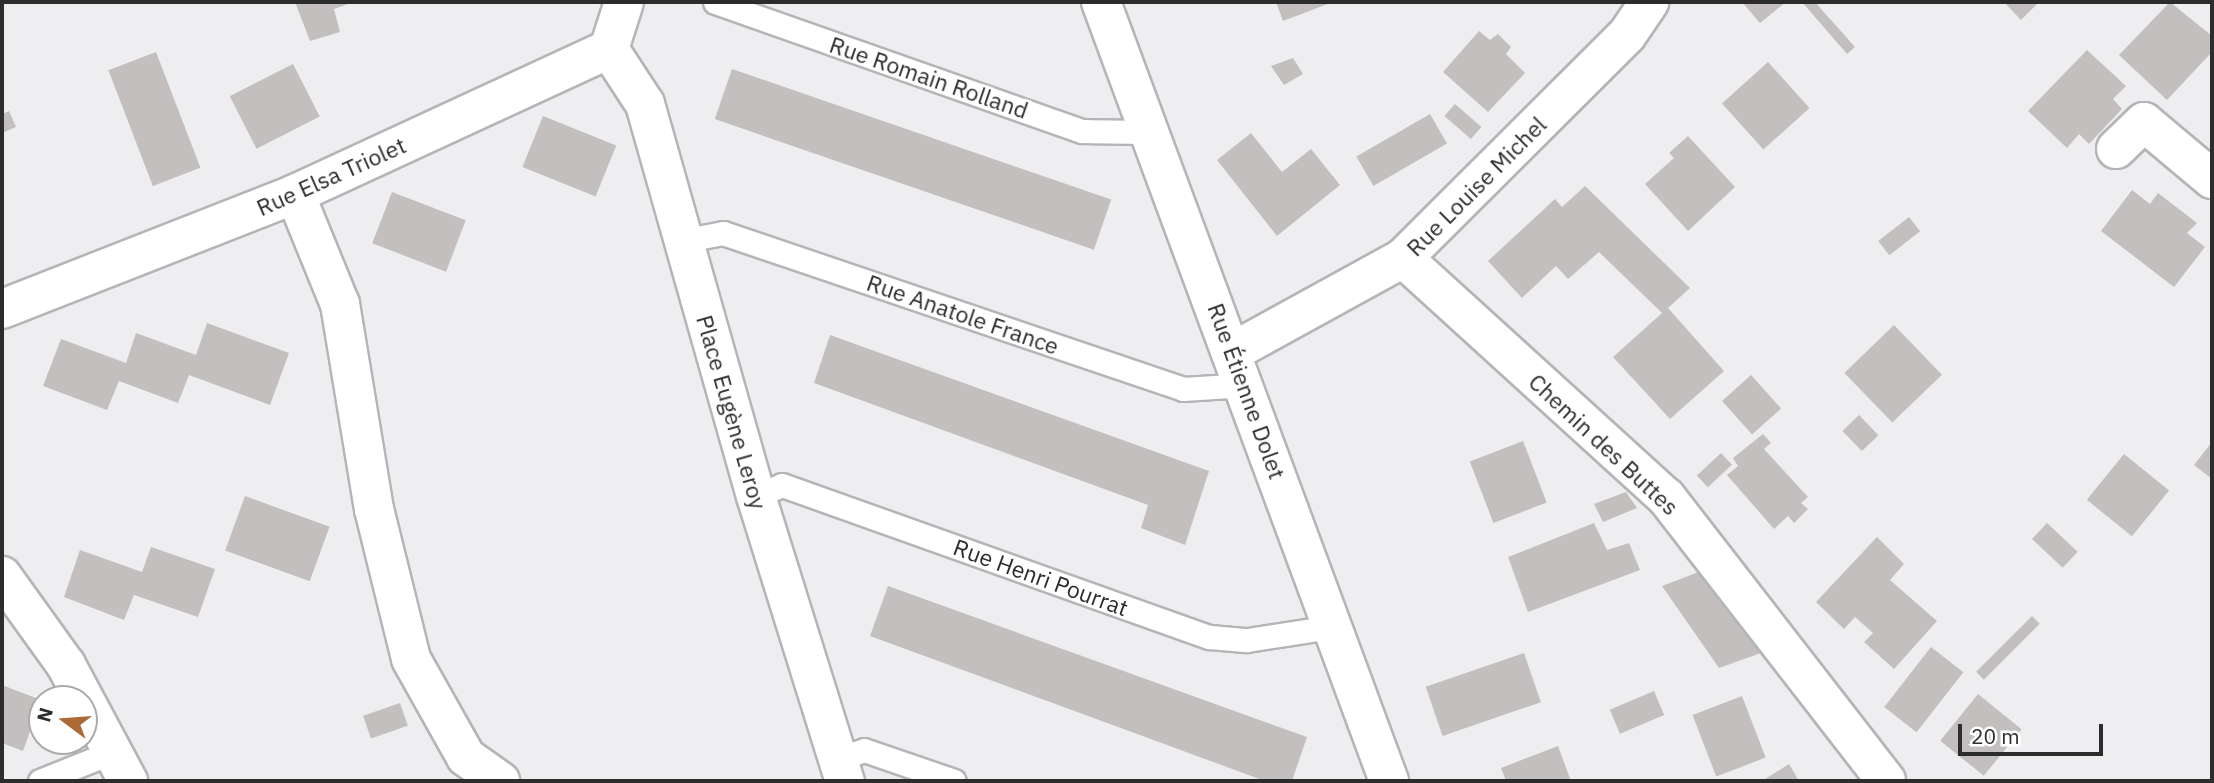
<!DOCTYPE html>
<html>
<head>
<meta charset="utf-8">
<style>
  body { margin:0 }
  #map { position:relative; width:2214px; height:783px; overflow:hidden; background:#eeeef0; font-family:"IBM Plex Sans",sans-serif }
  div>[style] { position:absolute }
  .building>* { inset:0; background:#c2bfbe; transform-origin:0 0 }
  .roads { filter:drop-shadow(2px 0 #b4b5b7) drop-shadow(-2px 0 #b4b5b7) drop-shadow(0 2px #b4b5b7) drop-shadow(0 -2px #b4b5b7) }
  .service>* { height:23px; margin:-11.5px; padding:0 11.5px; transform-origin:11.5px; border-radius:11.5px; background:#fff }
  .minor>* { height:38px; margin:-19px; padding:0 19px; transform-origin:19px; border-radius:19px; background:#fff }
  span { translate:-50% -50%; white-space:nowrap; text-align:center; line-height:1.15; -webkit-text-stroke:5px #fff; paint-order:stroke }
  .street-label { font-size:23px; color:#2c2c2d }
  .frame { position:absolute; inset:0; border:4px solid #2c2c2d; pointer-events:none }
  .north { position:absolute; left:28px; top:685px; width:70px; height:70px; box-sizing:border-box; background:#fff; border:2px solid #ababab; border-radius:50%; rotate:286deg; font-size:19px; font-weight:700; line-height:28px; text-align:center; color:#2c2c2d }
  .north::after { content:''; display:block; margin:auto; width:24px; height:32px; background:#ac6b36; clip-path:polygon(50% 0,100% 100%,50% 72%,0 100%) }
  .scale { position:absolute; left:1958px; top:724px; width:145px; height:32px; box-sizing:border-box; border:4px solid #2c2c2d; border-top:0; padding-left:9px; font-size:21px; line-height:24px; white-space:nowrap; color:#2c2c2d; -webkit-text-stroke:5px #fff; paint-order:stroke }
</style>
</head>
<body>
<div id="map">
  <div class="building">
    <div style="clip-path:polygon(295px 2px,354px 2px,334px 9px,340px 32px,310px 41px)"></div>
    <div style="clip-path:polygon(1276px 2px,1333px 2px,1283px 21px)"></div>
    <div style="clip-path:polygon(1742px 2px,1786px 2px,1760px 23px)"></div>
    <div style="clip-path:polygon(1802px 2px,1815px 2px,1855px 47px,1847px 54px)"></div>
    <div style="clip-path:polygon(2004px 2px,2039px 2px,2021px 20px)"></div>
    <div style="clip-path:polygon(2170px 2px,2212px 36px,2212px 52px,2167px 100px,2119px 55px)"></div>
    <div style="clip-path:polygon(1479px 31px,1490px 40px,1498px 34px,1511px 47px,1506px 54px,1525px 73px,1488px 112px,1443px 72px)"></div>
    <div style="clip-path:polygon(2087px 50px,2126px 86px,2113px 99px,2122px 109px,2089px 144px,2079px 134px,2067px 148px,2028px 111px)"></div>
    <div style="left:156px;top:52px;width:124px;height:51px;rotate:69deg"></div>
    <div style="clip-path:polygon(1293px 58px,1303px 74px,1284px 85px,1271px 66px)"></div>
    <div style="left:1768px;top:62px;width:62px;height:62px;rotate:48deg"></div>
    <div style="left:293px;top:64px;width:59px;height:71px;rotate:63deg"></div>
    <div style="left:732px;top:69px;width:401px;height:53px;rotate:19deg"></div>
    <div style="left:1455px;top:104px;width:35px;height:16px;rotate:41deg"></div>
    <div style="clip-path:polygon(9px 111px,16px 127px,2px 133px,2px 114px)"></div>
    <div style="left:1430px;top:114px;width:34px;height:85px;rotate:60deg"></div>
    <div style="left:543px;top:116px;width:79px;height:55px;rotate:22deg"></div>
    <div style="clip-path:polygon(1251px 133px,1282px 172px,1311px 149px,1340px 185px,1277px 236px,1217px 160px)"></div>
    <div style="clip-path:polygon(1688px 136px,1735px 187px,1688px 231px,1645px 184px,1674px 158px,1669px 153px)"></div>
    <div style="clip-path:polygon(1585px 186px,1690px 288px,1668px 308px,1724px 371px,1670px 419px,1613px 357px,1662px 313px,1599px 252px,1568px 279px,1556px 266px,1522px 298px,1488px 261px,1555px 199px,1562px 207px)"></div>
    <div style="clip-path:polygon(2132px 190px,2150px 204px,2158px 193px,2197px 223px,2187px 233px,2205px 247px,2174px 287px,2101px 231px)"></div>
    <div style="left:392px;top:192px;width:79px;height:55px;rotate:21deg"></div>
    <div style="left:1909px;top:217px;width:18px;height:39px;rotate:52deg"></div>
    <div style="clip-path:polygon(207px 323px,289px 353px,270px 405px,189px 375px,178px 403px,119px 381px,107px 410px,43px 386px,61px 339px,126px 363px,136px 333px,196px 355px)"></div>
    <div style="left:1894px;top:325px;width:69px;height:69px;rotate:46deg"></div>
    <div style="clip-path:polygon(830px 335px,1209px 471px,1185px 545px,1141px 528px,1148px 505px,814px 383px)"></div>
    <div style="left:1751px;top:375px;width:45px;height:39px;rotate:48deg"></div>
    <div style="left:1859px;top:415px;width:28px;height:23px;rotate:46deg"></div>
    <div style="clip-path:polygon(1763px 434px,1771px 443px,1764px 449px,1808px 497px,1801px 503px,1808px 509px,1794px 523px,1788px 516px,1774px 529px,1727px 475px,1738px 466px,1733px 458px)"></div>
    <div style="left:1523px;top:441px;width:66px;height:57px;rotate:69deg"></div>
    <div style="clip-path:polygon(2212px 442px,2212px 479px,2194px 465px)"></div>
    <div style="left:1721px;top:453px;width:16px;height:33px;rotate:47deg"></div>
    <div style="left:2124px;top:454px;width:58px;height:59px;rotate:39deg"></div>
    <div style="clip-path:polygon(1626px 492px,1637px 508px,1603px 522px,1594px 504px)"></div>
    <div style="left:245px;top:496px;width:90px;height:58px;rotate:20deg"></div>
    <div style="clip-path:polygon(1594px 523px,1607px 550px,1629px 543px,1640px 570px,1528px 612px,1508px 557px)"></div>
    <div style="left:2047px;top:523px;width:42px;height:22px;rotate:43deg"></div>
    <div style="clip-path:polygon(1877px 537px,1904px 564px,1890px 580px,1937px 621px,1894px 669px,1864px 642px,1873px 633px,1855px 617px,1844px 629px,1816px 602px)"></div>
    <div style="clip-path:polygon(151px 547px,215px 569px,198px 617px,134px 595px,124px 620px,64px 597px,80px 550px,142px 572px)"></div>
    <div style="clip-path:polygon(1704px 570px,1761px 653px,1719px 668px,1662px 586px)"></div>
    <div style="clip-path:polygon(888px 586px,1307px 737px,1292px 781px,1265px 781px,870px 636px)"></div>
    <div style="left:2032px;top:616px;width:11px;height:79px;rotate:45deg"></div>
    <div style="left:1931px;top:647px;width:41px;height:76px;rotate:38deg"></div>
    <div style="left:1524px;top:653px;width:52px;height:104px;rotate:71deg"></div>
    <div style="clip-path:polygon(2px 685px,41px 700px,23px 751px,2px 743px)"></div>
    <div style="left:1654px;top:691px;width:26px;height:48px;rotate:67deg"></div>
    <div style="left:1978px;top:694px;width:56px;height:60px;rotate:39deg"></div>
    <div style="left:1742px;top:696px;width:66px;height:53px;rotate:69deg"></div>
    <div style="left:400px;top:703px;width:24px;height:39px;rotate:71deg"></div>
    <div style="clip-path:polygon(1558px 746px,1571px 781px,1506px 781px,1501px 768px)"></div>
    <div style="clip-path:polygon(1789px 764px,1799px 781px,1762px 781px)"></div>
  </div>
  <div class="roads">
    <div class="service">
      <div style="left:715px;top:2px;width:389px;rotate:19.4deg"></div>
      <div style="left:1082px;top:131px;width:65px;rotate:0.9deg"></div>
      <div style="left:681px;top:241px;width:43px;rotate:-10.8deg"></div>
      <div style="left:723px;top:233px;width:486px;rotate:18.7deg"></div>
      <div style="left:1183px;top:389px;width:63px;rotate:-3.6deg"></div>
      <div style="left:756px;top:496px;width:28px;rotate:-23deg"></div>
      <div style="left:782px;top:485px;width:454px;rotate:19.6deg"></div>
      <div style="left:1210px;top:637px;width:37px;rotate:5deg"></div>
      <div style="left:1247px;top:640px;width:85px;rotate:-8.8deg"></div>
      <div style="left:837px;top:759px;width:28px;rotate:-18deg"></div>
      <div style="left:864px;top:750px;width:95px;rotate:19deg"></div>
      <div style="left:40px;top:781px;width:78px;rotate:-21.9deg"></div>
    </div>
    <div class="minor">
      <div style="left:1101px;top:2px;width:831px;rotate:69.71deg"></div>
      <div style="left:609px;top:49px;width:66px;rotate:56.8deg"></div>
      <div style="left:645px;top:104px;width:407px;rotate:74.2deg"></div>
      <div style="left:756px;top:496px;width:299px;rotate:72.7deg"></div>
      <div style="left:2116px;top:149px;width:39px;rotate:-44deg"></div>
      <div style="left:2144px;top:122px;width:89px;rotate:40deg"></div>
      <div style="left:295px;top:194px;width:119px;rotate:67.8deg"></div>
      <div style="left:340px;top:304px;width:208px;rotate:80.6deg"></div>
      <div style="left:374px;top:509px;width:154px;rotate:76.1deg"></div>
      <div style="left:411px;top:659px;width:112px;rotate:60.7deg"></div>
      <div style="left:466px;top:757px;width:42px;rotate:35.2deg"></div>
      <div style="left:1403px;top:258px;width:355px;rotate:42.3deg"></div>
      <div style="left:1666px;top:497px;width:359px;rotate:52.2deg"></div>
      <div style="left:2px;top:309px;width:315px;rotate:-21.4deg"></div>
      <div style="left:295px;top:194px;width:346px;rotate:-24.8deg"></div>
      <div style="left:609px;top:49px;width:49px;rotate:-72.3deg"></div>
      <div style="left:1234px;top:351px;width:193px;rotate:-28.8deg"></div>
      <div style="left:1403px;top:258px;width:316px;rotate:-44.9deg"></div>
      <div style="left:1627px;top:35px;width:40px;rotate:-56deg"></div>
      <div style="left:2px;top:576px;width:110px;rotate:54.3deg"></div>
      <div style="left:66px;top:665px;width:132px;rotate:61.9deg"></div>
    </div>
  </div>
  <div class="street-label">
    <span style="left:929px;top:77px;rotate:19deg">Rue Romain Rolland</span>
    <span style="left:331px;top:176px;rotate:-24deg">Rue Elsa Triolet</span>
    <span style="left:1476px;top:186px;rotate:-45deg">Rue Louise Michel</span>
    <span style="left:963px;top:314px;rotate:19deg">Rue Anatole France</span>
    <span style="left:1247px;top:391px;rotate:70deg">Rue Étienne Dolet</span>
    <span style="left:732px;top:412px;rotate:74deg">Place Eugène Leroy</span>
    <span style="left:1604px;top:444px;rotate:43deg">Chemin des Buttes</span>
    <span style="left:1041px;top:577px;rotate:20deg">Rue Henri Pourrat</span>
  </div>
  <div class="frame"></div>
  <div class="north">N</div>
  <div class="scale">20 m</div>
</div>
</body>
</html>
